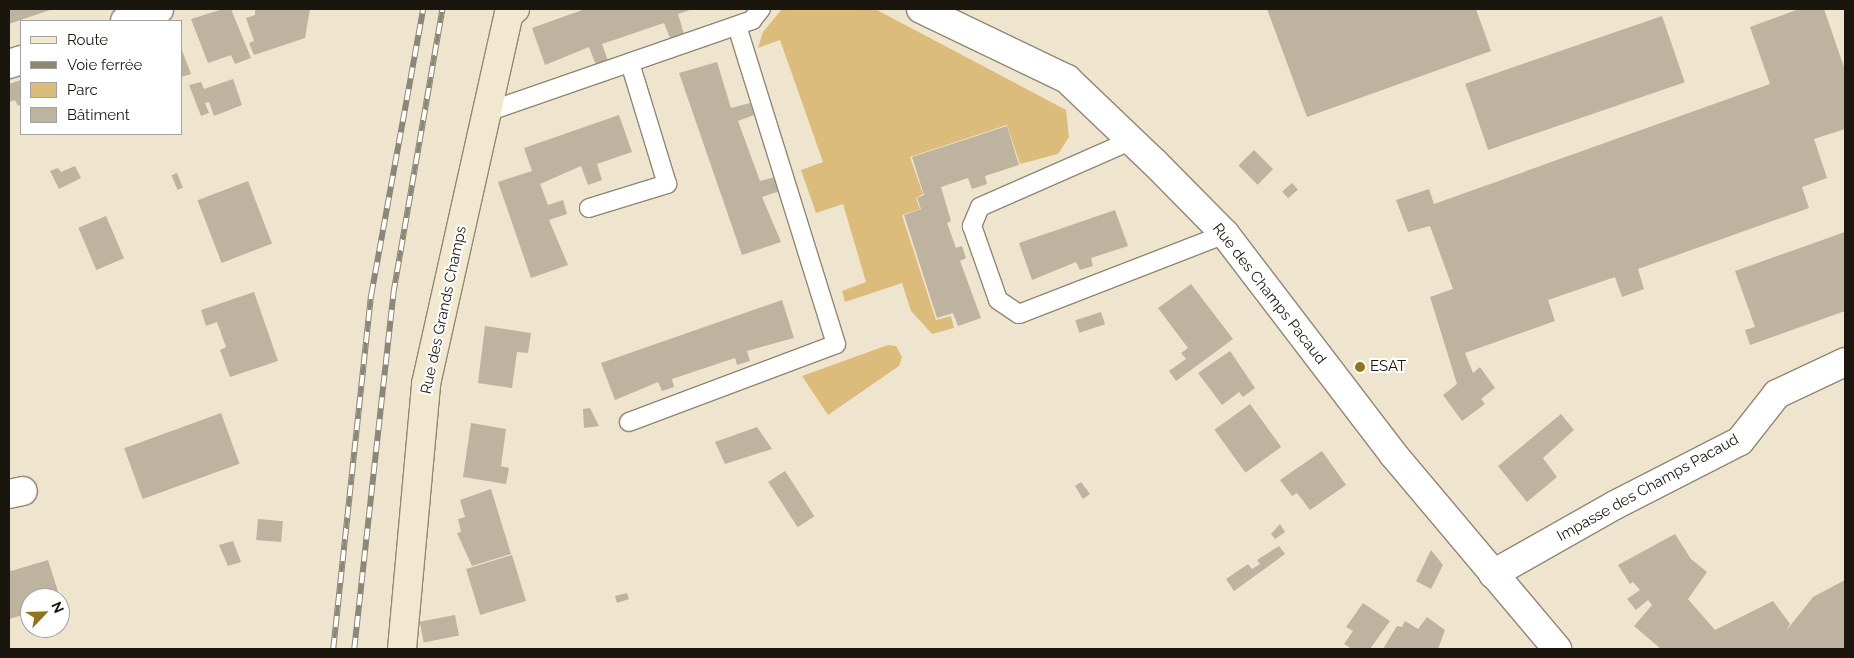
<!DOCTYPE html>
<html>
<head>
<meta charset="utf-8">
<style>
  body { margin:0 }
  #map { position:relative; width:1854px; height:658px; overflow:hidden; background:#efe5cf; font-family:Raleway,sans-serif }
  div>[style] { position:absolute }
  .green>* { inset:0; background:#dbbc7a }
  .building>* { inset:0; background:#bdb39e; transform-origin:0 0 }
  .roads { filter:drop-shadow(1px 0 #918773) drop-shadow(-1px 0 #918773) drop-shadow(0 1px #918773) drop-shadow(0 -1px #918773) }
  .lane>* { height:18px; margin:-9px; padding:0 9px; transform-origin:9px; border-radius:9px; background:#fff }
  .street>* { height:28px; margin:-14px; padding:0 14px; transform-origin:14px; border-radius:14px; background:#fff }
  .secondary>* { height:28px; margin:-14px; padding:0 14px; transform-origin:14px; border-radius:14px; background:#f2e7cf }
  .rail>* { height:5.5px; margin-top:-2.75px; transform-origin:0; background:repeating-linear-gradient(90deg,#fff 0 11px,#8e8777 0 22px); box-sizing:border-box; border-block:1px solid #8e8777 }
  .dots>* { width:14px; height:14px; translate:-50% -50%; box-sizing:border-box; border:2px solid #fff; border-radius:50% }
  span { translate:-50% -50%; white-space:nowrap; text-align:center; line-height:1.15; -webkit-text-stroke:4px #fff; paint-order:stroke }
  .street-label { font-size:15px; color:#1a160e }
  .poi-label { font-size:15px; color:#1a160e }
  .left { translate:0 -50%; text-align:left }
  .frame { position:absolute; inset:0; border:10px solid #1a160e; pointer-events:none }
  .legend { position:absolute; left:20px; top:20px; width:162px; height:115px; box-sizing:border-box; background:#fff; border:1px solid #a3a29f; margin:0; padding:6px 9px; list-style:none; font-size:15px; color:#1a160e }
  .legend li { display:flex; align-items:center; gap:10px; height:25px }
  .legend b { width:25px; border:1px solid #a3a29f }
  .north { position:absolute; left:20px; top:588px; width:50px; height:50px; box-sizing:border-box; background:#fff; border:1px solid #a3a29f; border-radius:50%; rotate:66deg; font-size:14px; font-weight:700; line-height:20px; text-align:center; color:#1a160e }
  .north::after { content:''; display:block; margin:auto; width:18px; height:22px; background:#95731b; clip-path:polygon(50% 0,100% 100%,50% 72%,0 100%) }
</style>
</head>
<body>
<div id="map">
  <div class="green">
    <div style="clip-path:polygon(782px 9px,875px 9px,1066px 110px,1069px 137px,1058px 154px,1020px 164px,1007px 125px,910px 157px,923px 194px,916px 198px,920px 209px,902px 215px,936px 320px,951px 316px,954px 328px,932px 334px,911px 311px,902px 283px,845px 302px,842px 291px,866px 282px,843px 204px,816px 213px,801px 170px,823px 162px,780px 40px,758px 48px,763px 32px)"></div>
    <div style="clip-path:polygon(888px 345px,896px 346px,902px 357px,899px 366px,828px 415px,802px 376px)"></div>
  </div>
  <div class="building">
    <div style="clip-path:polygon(9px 9px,53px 9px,9px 24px)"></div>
    <div style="clip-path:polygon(223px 9px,231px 9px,251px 58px,235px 64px,231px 55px,208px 63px,191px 19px)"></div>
    <div style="clip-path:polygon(255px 9px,310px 9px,305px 38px,254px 55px,249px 43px,254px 41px,246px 18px,255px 15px)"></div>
    <div style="clip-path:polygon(585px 9px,693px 9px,678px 14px,684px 34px,670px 38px,664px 23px,602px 44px,608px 61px,596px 65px,589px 47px,545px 65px,532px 28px)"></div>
    <div style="clip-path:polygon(1267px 9px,1476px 9px,1491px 51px,1307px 117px)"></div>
    <div style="clip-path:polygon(1799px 9px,1824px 9px,1845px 70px,1845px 129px,1814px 139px,1827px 178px,1802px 187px,1809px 208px,1638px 269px,1644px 289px,1622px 297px,1615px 277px,1548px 300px,1555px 321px,1465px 353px,1473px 373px,1480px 367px,1495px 388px,1481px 399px,1485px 404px,1462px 421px,1443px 395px,1457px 384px,1430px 297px,1453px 289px,1430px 226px,1408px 232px,1396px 200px,1429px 189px,1434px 204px,1770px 84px,1750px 27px)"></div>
    <div style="left:1662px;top:16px;width:70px;height:208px;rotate:71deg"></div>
    <div style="clip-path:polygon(181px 48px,191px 74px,181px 77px)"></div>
    <div style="clip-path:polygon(717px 62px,731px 108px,750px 103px,754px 115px,738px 121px,760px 181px,775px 177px,780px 191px,762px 197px,781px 242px,742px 255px,679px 73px)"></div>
    <div style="clip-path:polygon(233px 79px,242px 105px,214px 116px,209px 102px,205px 103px,209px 113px,201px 116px,189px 85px,201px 82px,204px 89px)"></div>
    <div style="clip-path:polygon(21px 80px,21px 104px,18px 106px,15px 100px,9px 102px,9px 84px)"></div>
    <div style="clip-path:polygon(619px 115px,632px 152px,597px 164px,602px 180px,588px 185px,581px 166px,540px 184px,548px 205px,563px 200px,567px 214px,549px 220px,568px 265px,531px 278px,498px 182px,532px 171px,524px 148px)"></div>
    <div style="clip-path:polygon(1007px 126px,1019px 165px,985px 176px,987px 184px,972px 189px,968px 178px,941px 187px,951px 221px,947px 223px,956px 248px,962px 246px,966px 258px,960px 261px,981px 318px,958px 326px,953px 313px,937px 318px,904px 215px,921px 209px,917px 198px,924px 195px,912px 157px)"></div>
    <div style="left:1254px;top:150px;width:27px;height:22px;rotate:45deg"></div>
    <div style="clip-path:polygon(75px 166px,81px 178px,59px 189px,50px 171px,58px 168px,61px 172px)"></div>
    <div style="left:177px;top:173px;width:16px;height:6px;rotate:68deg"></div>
    <div style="left:248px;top:181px;width:67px;height:54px;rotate:69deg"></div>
    <div style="left:1292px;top:183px;width:9px;height:13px;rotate:49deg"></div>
    <div style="clip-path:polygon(1115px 210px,1128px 246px,1091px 258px,1093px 266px,1080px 270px,1076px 262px,1032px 280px,1019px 243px)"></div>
    <div style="left:106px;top:216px;width:46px;height:30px;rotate:67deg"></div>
    <div style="clip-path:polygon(1845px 232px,1845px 311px,1750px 345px,1745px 330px,1755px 327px,1735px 271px)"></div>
    <div style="clip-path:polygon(1191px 284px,1233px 339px,1176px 381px,1169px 371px,1186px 359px,1181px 353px,1188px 348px,1158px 308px)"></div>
    <div style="clip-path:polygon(254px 292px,278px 361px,230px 377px,220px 350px,226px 347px,217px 322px,206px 326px,201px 310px)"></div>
    <div style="clip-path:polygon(782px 300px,794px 338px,747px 351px,750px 361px,737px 365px,735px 358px,672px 379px,674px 387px,662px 391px,658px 382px,615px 400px,601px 363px)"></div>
    <div style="left:1101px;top:312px;width:13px;height:27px;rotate:72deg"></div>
    <div style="clip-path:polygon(485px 326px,531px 333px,528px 353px,517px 352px,512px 388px,478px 383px)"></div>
    <div style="clip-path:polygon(1230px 351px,1255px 388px,1243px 397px,1239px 392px,1222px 405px,1198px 373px)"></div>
    <div style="left:1250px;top:404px;width:53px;height:44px;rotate:54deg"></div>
    <div style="clip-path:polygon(590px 408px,599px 426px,584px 428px,583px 409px)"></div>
    <div style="left:221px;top:413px;width:54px;height:103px;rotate:70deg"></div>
    <div style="clip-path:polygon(1561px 414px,1574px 430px,1543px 458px,1557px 477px,1527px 502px,1498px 466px)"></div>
    <div style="clip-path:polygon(471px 423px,506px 429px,501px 466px,509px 468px,506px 484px,463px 477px)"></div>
    <div style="clip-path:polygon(757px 427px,772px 449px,725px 464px,715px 442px)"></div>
    <div style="clip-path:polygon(1322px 451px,1346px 485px,1310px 510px,1297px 493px,1292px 496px,1280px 480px)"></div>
    <div style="left:785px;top:471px;width:54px;height:20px;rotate:57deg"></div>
    <div style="clip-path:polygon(1081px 482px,1090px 494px,1083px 499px,1075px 486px)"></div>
    <div style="clip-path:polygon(491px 489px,511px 554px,472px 566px,457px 533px,461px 532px,458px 519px,465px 517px,460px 500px)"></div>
    <div style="left:258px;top:519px;width:25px;height:21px;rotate:5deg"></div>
    <div style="clip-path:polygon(1280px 524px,1285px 532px,1275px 539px,1271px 534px)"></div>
    <div style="clip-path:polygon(1675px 534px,1691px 559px,1707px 572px,1688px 599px,1715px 630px,1773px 601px,1790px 624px,1786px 631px,1813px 597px,1845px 580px,1845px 649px,1661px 649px,1634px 626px,1652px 605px,1648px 600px,1636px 610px,1627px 599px,1640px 590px,1633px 582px,1630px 584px,1618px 565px)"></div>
    <div style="clip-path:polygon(233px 541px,241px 562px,228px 566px,219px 545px)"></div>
    <div style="clip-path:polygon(1279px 546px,1285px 554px,1234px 591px,1226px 579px,1248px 564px,1252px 569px,1260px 564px,1257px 560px)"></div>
    <div style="clip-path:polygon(1431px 550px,1443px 565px,1431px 589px,1416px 581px)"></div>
    <div style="left:512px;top:555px;width:48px;height:48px;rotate:73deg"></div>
    <div style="clip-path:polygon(48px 560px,60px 598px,30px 598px,30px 613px,9px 619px,9px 565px,11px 571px)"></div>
    <div style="clip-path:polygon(627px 593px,629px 599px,617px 603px,615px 596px)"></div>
    <div style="clip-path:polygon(1363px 603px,1390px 621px,1370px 649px,1352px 649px,1344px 644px,1353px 631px,1346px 627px)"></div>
    <div style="left:455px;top:615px;width:21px;height:36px;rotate:79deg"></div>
    <div style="clip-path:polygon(1427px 617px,1445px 630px,1438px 649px,1383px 649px,1397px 626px,1402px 627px,1405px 621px,1418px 629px)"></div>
  </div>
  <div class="roads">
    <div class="lane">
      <div style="left:487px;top:112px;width:281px;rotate:-19.1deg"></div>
      <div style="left:752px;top:20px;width:14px;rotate:-51deg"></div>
      <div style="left:1130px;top:141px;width:164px;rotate:156.3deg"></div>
      <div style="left:980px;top:207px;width:21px;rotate:113deg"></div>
      <div style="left:972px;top:226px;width:78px;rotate:70.6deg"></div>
      <div style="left:998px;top:300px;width:25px;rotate:34deg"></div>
      <div style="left:1019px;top:314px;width:221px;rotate:-21.2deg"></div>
      <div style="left:589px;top:208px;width:82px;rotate:-17.1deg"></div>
      <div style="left:667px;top:184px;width:127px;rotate:-107deg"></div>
      <div style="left:629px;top:422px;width:221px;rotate:-20.6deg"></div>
      <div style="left:836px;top:344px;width:333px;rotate:-107.3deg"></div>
    </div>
    <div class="street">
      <div style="left:921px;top:9px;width:162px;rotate:25.6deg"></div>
      <div style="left:1067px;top:79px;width:120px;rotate:43.7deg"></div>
      <div style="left:1154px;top:162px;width:101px;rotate:45.4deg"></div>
      <div style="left:1225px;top:234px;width:277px;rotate:52.6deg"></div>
      <div style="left:1393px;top:454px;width:255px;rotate:49.9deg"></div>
      <div style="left:125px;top:21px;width:36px;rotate:-19deg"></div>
      <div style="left:9px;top:64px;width:13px;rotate:-18deg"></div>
      <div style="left:9px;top:494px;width:14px;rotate:-12deg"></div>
      <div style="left:1493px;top:574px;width:140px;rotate:-29.5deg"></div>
      <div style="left:1615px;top:505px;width:140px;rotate:-27.1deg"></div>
      <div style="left:1740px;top:441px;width:60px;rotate:-51.8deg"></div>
      <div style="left:1777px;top:394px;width:75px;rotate:-25.2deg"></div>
    </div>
    <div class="secondary">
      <div style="left:402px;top:649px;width:266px;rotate:-84.8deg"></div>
      <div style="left:426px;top:384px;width:379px;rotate:-77.4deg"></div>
      <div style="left:509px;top:14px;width:8px;rotate:-40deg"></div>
    </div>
  </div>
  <div class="rail">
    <div style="left:333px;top:649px;width:356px;rotate:-83.9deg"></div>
    <div style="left:371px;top:295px;width:291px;rotate:-79.7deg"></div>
    <div style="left:354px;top:649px;width:357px;rotate:-83.7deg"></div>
    <div style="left:393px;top:294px;width:289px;rotate:-80.2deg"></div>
  </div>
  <div class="dots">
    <div style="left:1360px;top:367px;background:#95731b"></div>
  </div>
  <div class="street-label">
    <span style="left:1269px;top:294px;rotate:52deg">Rue des Champs Pacaud</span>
    <span style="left:444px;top:310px;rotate:-78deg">Rue des Grands Champs</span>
    <span style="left:1648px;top:488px;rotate:-29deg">Impasse des Champs Pacaud</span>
  </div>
  <div class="poi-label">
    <span class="left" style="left:1370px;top:367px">ESAT</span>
  </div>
  <div class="frame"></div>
  <ul class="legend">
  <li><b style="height:6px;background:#f2e7cf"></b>Route</li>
  <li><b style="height:6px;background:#8e8777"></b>Voie ferrée</li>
  <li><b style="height:14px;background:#dbbc7a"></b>Parc</li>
  <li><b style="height:14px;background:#bdb39e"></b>Bâtiment</li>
  </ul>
  <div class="north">N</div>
</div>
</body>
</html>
